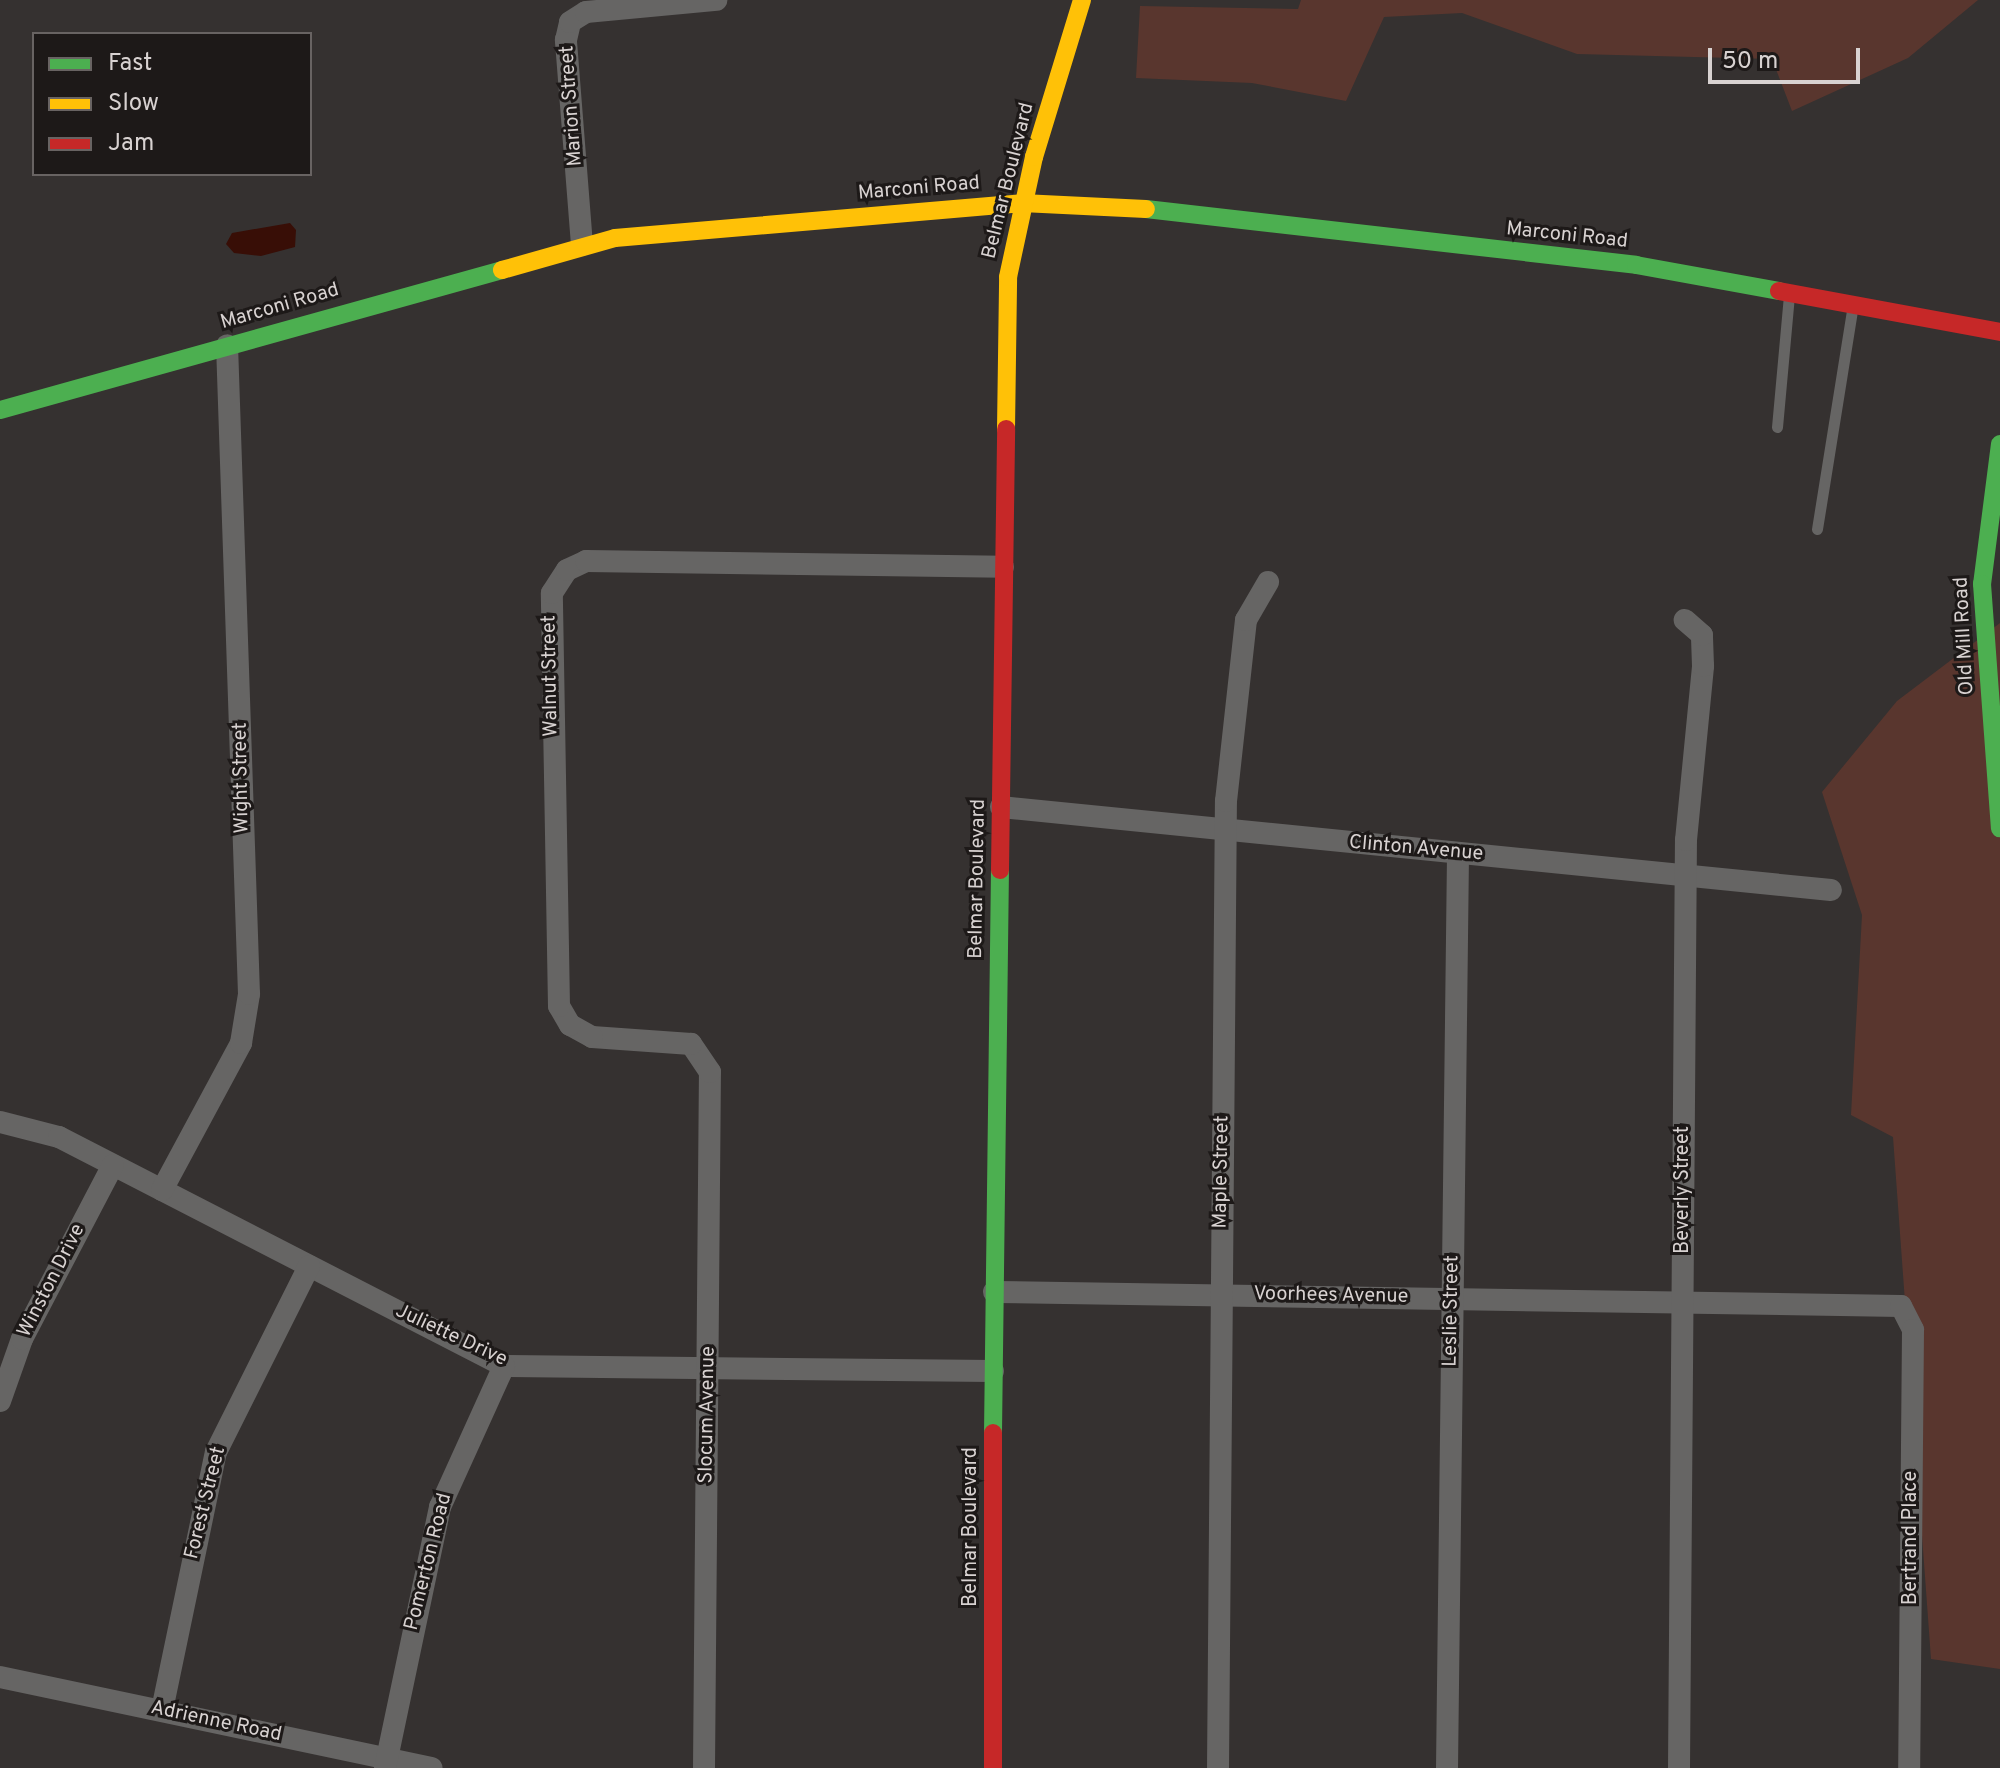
<!DOCTYPE html>
<html>
<head>
<meta charset="utf-8">
<style>
  body { margin:0 }
  #map { position:relative; width:2000px; height:1768px; overflow:hidden; background:#353130; font-family:Overpass,sans-serif }
  div>[style] { position:absolute }
  .green>* { inset:0; background:#59362e }
  .water>* { inset:0; background:#380e06 }
  .lane>* { height:11px; margin:-5.5px; padding:0 5.5px; transform-origin:5.5px; border-radius:5.5px; background:#666564 }
  .street>* { height:22px; margin:-11px; padding:0 11px; transform-origin:11px; border-radius:11px; background:#666564 }
  .fast>* { height:18px; margin:-9px; padding:0 9px; transform-origin:9px; border-radius:9px; background:#4caf50 }
  .slow>* { height:18px; margin:-9px; padding:0 9px; transform-origin:9px; border-radius:9px; background:#ffc107 }
  .jam>* { height:18px; margin:-9px; padding:0 9px; transform-origin:9px; border-radius:9px; background:#c62828 }
  span { translate:-50% -50%; white-space:nowrap; text-align:center; line-height:1.15; -webkit-text-stroke:6px #1d1918; paint-order:stroke }
  .street-label { font-size:20px; color:#d8d2d1 }
  .legend { position:absolute; left:32px; top:32px; width:280px; height:144px; box-sizing:border-box; background:#1d1918; border:2px solid #686362; margin:0; padding:10px 14px; list-style:none; font-size:24px; color:#d8d2d1 }
  .legend li { display:flex; align-items:center; gap:16px; height:40px }
  .legend b { width:40px; border:2px solid #686362 }
  .scale { position:absolute; left:1708px; top:48px; width:152px; height:36px; box-sizing:border-box; border:4px solid #d8d2d1; border-top:0; padding-left:10px; font-size:24px; line-height:28px; white-space:nowrap; color:#d8d2d1; -webkit-text-stroke:6px #1d1918; paint-order:stroke }
</style>
</head>
<body>
<div id="map">
  <div class="green">
    <div style="clip-path:polygon(1301px 0,1978px 0,1908px 58px,1792px 111px,1772px 59px,1577px 54px,1462px 13px,1384px 17px,1346px 101px,1252px 83px,1136px 78px,1140px 6px,1298px 9px)"></div>
    <div style="clip-path:polygon(2000px 623px,2000px 1669px,1931px 1659px,1893px 1137px,1851px 1115px,1862px 915px,1822px 792px,1897px 701px)"></div>
  </div>
  <div class="water">
    <div style="clip-path:polygon(290px 223px,296px 230px,295px 247px,261px 256px,234px 253px,226px 244px,232px 233px)"></div>
  </div>
  <div class="lane">
    <div style="left:1777px;top:427px;width:132px;rotate:-84.8deg"></div>
    <div style="left:1817px;top:529px;width:227px;rotate:-80.9deg"></div>
  </div>
  <div class="street">
    <div style="left:582px;top:245px;width:206px;rotate:-94.5deg"></div>
    <div style="left:566px;top:40px;width:18px;rotate:-77deg"></div>
    <div style="left:570px;top:22px;width:19px;rotate:-32deg"></div>
    <div style="left:586px;top:12px;width:131px;rotate:-5.3deg"></div>
    <div style="left:1001px;top:807px;width:834px;rotate:5.71deg"></div>
    <div style="left:0;top:1122px;width:61px;rotate:14.3deg"></div>
    <div style="left:59px;top:1137px;width:500px;rotate:27.23deg"></div>
    <div style="left:504px;top:1366px;width:489px;rotate:0.6deg"></div>
    <div style="left:162px;top:1190px;width:167px;rotate:-61.7deg"></div>
    <div style="left:241px;top:1043px;width:50px;rotate:-80.7deg"></div>
    <div style="left:249px;top:994px;width:649px;rotate:-91.94deg"></div>
    <div style="left:994px;top:1292px;width:907px;rotate:0.88deg"></div>
    <div style="left:1901px;top:1306px;width:27px;rotate:63deg"></div>
    <div style="left:1913px;top:1330px;width:438px;rotate:90.5deg"></div>
    <div style="left:0;top:1401px;width:66px;rotate:-70.5deg"></div>
    <div style="left:22px;top:1339px;width:196px;rotate:-62.4deg"></div>
    <div style="left:0;top:1677px;width:441px;rotate:11.9deg"></div>
    <div style="left:162px;top:1710px;width:264px;rotate:-78.2deg"></div>
    <div style="left:216px;top:1452px;width:208px;rotate:-63.4deg"></div>
    <div style="left:385px;top:1768px;width:267px;rotate:-78.1deg"></div>
    <div style="left:440px;top:1507px;width:155px;rotate:-65.6deg"></div>
    <div style="left:704px;top:1768px;width:696px;rotate:-89.51deg"></div>
    <div style="left:710px;top:1072px;width:34px;rotate:-124deg"></div>
    <div style="left:691px;top:1044px;width:99px;rotate:-176deg"></div>
    <div style="left:592px;top:1037px;width:25px;rotate:-151deg"></div>
    <div style="left:570px;top:1025px;width:22px;rotate:-120deg"></div>
    <div style="left:559px;top:1006px;width:413px;rotate:-91deg"></div>
    <div style="left:552px;top:593px;width:27px;rotate:-57deg"></div>
    <div style="left:567px;top:570px;width:21px;rotate:-25deg"></div>
    <div style="left:586px;top:561px;width:417px;rotate:0.8deg"></div>
    <div style="left:1218px;top:1768px;width:967px;rotate:-89.53deg"></div>
    <div style="left:1226px;top:801px;width:182px;rotate:-83.7deg"></div>
    <div style="left:1246px;top:620px;width:44px;rotate:-59.9deg"></div>
    <div style="left:1447px;top:1768px;width:915px;rotate:-89.31deg"></div>
    <div style="left:1679px;top:1768px;width:928px;rotate:-89.57deg"></div>
    <div style="left:1686px;top:840px;width:175px;rotate:-84.4deg"></div>
    <div style="left:1703px;top:666px;width:31px;rotate:-92deg"></div>
    <div style="left:1702px;top:635px;width:23px;rotate:-139deg"></div>
  </div>
  <div class="fast">
    <div style="left:1146px;top:209px;width:493px;rotate:6.5deg"></div>
    <div style="left:1636px;top:265px;width:145px;rotate:10.3deg"></div>
    <div style="left:0;top:410px;width:521px;rotate:-15.58deg"></div>
    <div style="left:2000px;top:444px;width:141px;rotate:97.3deg"></div>
    <div style="left:1982px;top:584px;width:245px;rotate:85.8deg"></div>
    <div style="left:993px;top:1433px;width:563px;rotate:-89.29deg"></div>
  </div>
  <div class="slow">
    <div style="left:502px;top:270px;width:117px;rotate:-15.8deg"></div>
    <div style="left:615px;top:238px;width:409px;rotate:-4.9deg"></div>
    <div style="left:1022px;top:203px;width:124px;rotate:2.8deg"></div>
    <div style="left:1006px;top:429px;width:152px;rotate:-89.2deg"></div>
    <div style="left:1008px;top:277px;width:123px;rotate:-77.8deg"></div>
    <div style="left:1034px;top:157px;width:164px;rotate:-73deg"></div>
  </div>
  <div class="jam">
    <div style="left:1779px;top:291px;width:225px;rotate:10.5deg"></div>
    <div style="left:1000px;top:870px;width:441px;rotate:-89.2deg"></div>
    <div style="left:993px;top:1433px;width:335px;rotate:90deg"></div>
  </div>
  <div class="street-label">
    <span style="left:572px;top:106px;rotate:-94deg">Marion Street</span>
    <span style="left:1009px;top:181px;rotate:-76deg">Belmar Boulevard</span>
    <span style="left:919px;top:189px;rotate:-5deg">Marconi Road</span>
    <span style="left:1567px;top:236px;rotate:6deg">Marconi Road</span>
    <span style="left:280px;top:307px;rotate:-16deg">Marconi Road</span>
    <span style="left:1965px;top:636px;rotate:-93deg">Old Mill Road</span>
    <span style="left:551px;top:676px;rotate:-91deg">Walnut Street</span>
    <span style="left:242px;top:778px;rotate:-91deg">Wight Street</span>
    <span style="left:1416px;top:849px;rotate:5deg">Clinton Avenue</span>
    <span style="left:978px;top:879px;rotate:-89deg">Belmar Boulevard</span>
    <span style="left:1222px;top:1172px;rotate:-89deg">Maple Street</span>
    <span style="left:1683px;top:1190px;rotate:-90deg">Beverly Street</span>
    <span style="left:52px;top:1281px;rotate:-63deg">Winston Drive</span>
    <span style="left:1331px;top:1296px;rotate:1deg">Voorhees Avenue</span>
    <span style="left:1452px;top:1311px;rotate:-89deg">Leslie Street</span>
    <span style="left:451px;top:1336px;rotate:25deg">Juliette Drive</span>
    <span style="left:708px;top:1415px;rotate:-89deg">Slocum Avenue</span>
    <span style="left:206px;top:1503px;rotate:-76deg">Forest Street</span>
    <span style="left:971px;top:1527px;rotate:-90deg">Belmar Boulevard</span>
    <span style="left:1911px;top:1538px;rotate:-90deg">Bertrand Place</span>
    <span style="left:429px;top:1562px;rotate:-76deg">Pomerton Road</span>
    <span style="left:216px;top:1722px;rotate:12deg">Adrienne Road</span>
  </div>
  <ul class="legend">
  <li><b style="height:10px;background:#4caf50"></b>Fast</li>
  <li><b style="height:10px;background:#ffc107"></b>Slow</li>
  <li><b style="height:10px;background:#c62828"></b>Jam</li>
  </ul>
  <div class="scale">50 m</div>
</div>
</body>
</html>
